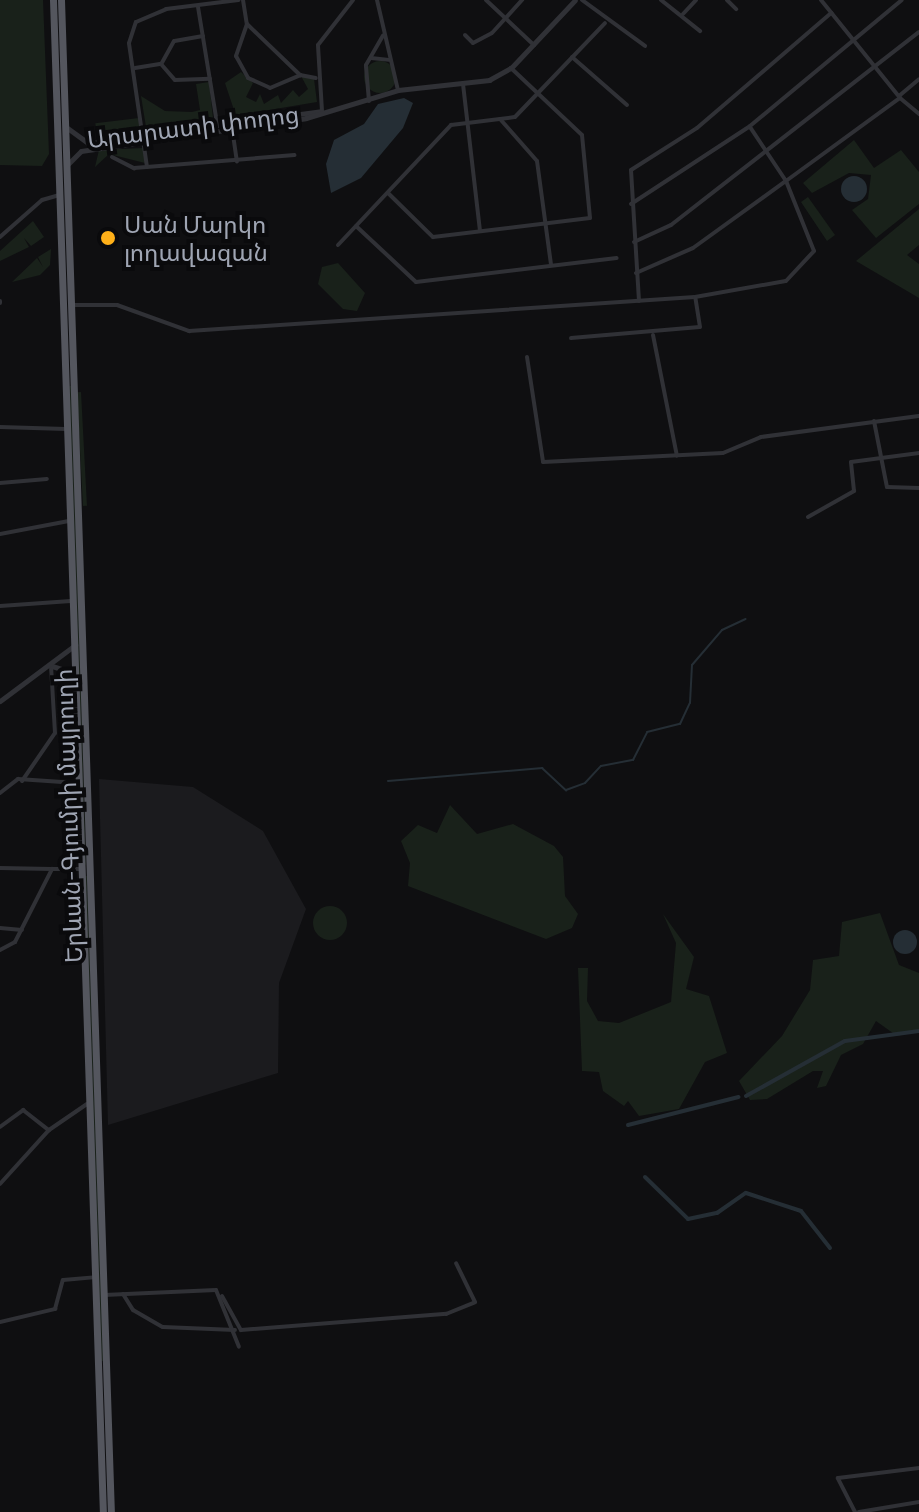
<!DOCTYPE html>
<html>
<head>
<meta charset="utf-8">
<style>
  body { margin:0 }
  #map { position:relative; width:919px; height:1512px; overflow:hidden; background:#0f0f11; font-family:Barlow,"Noto Sans Armenian",sans-serif }
  div>[style] { position:absolute }
  .built>* { inset:0; background:#1b1b1e }
  .green>* { inset:0; background:#19211a; transform-origin:0 0 }
  .round { border-radius:50% }
  .water>* { inset:0; background:#252e35 }
  .stream>* { height:2px; margin:-1px; padding:0 1px; transform-origin:1px; border-radius:1px; background:#252e35 }
  .canal>* { height:4px; margin:-2px; padding:0 2px; transform-origin:2px; border-radius:2px; background:#252e35 }
  .minor>* { height:4px; margin:-2px; padding:0 2px; transform-origin:2px; border-radius:2px; background:#303136 }
  .tertiary>* { height:5px; margin:-2.5px; padding:0 2.5px; transform-origin:2.5px; border-radius:2.5px; background:#303136 }
  .trunk>* { height:7px; margin:-3.5px; padding:0 3.5px; transform-origin:3.5px; border-radius:3.5px; background:#54565e }
  .dots>* { width:22px; height:22px; translate:-50% -50%; box-sizing:border-box; border:4px solid #0a0a0c; border-radius:50% }
  span { translate:-50% -50%; white-space:nowrap; text-align:center; line-height:1.15; -webkit-text-stroke:8px #0a0a0c; paint-order:stroke }
  .street-label { font-size:24px; color:#9fa5b3 }
  .poi-label { font-size:24px; color:#9fa5b3 }
  .left { translate:0 -50%; text-align:left }
</style>
</head>
<body>
<div id="map">
  <div class="built">
    <div style="clip-path:polygon(99px 779px,193px 787px,263px 831px,306px 909px,279px 983px,278px 1073px,108px 1125px)"></div>
  </div>
  <div class="green">
    <div style="clip-path:polygon(0 0,43px 0,49px 154px,42px 166px,0 165px)"></div>
    <div class="round" style="left:364px;top:61px;width:32px;height:32px"></div>
    <div style="clip-path:polygon(241px 72px,253px 83px,246px 97px,256px 102px,260px 94px,264px 104px,278px 95px,281px 103px,293px 90px,299px 97px,308px 89px,301px 76px,314px 79px,317px 102px,221px 118px,235px 113px,225px 83px)"></div>
    <div style="clip-path:polygon(209px 82px,213px 118px,146px 127px,141px 96px,165px 111px,192px 112px,200px 110px,196px 84px)"></div>
    <div style="left:139px;top:118px;width:16px;height:44px;rotate:83deg"></div>
    <div style="clip-path:polygon(854px 140px,874px 168px,901px 150px,919px 172px,919px 204px,876px 238px,852px 210px,868px 199px,871px 175px,849px 173px,812px 193px,803px 183px)"></div>
    <div style="clip-path:polygon(143px 148px,145px 163px,109px 154px,95px 167px,99px 150px)"></div>
    <div style="clip-path:polygon(808px 197px,835px 235px,827px 241px,801px 202px)"></div>
    <div style="clip-path:polygon(919px 209px,919px 245px,907px 255px,919px 264px,919px 298px,856px 261px)"></div>
    <div style="clip-path:polygon(33px 221px,44px 237px,31px 246px,24px 238px,29px 247px,0 261px,0 251px)"></div>
    <div style="clip-path:polygon(51px 249px,50px 265px,40px 275px,12px 282px,37px 258px,43px 267px,38px 257px)"></div>
    <div style="clip-path:polygon(338px 263px,365px 293px,357px 311px,343px 309px,318px 284px,322px 267px)"></div>
    <div style="clip-path:polygon(69px 386px,72px 386px,86px 865px,84px 864px)"></div>
    <div style="left:81px;top:392px;width:114px;height:4px;rotate:87deg"></div>
    <div style="clip-path:polygon(450px 805px,477px 834px,513px 824px,554px 846px,563px 857px,565px 896px,578px 914px,572px 928px,546px 939px,408px 886px,410px 863px,401px 841px,418px 825px,437px 833px)"></div>
    <div style="clip-path:polygon(84px 876px,87px 876px,104px 1361px,100px 1361px)"></div>
    <div class="round" style="left:313px;top:906px;width:34px;height:34px"></div>
    <div style="clip-path:polygon(880px 913px,899px 965px,919px 973px,919px 1031px,897px 1036px,876px 1021px,863px 1044px,841px 1055px,826px 1086px,817px 1088px,823px 1071px,813px 1071px,767px 1099px,750px 1100px,739px 1081px,782px 1036px,810px 990px,813px 960px,839px 956px,842px 922px)"></div>
    <div style="clip-path:polygon(663px 914px,694px 957px,686px 989px,709px 996px,727px 1053px,705px 1062px,679px 1109px,639px 1116px,628px 1101px,624px 1106px,603px 1091px,599px 1072px,582px 1071px,578px 968px,588px 968px,587px 1001px,598px 1021px,619px 1023px,671px 1002px,676px 943px)"></div>
  </div>
  <div class="water">
    <div style="clip-path:polygon(404px 98px,413px 103px,403px 128px,361px 178px,331px 193px,326px 164px,334px 140px,364px 124px,378px 104px)"></div>
    <div class="round" style="left:841px;top:176px;width:26px;height:26px"></div>
    <div class="round" style="left:893px;top:930px;width:24px;height:24px"></div>
  </div>
  <div class="stream">
    <div style="left:388px;top:781px;width:155px;rotate:-4.8deg"></div>
    <div style="left:542px;top:768px;width:33px;rotate:43deg"></div>
    <div style="left:566px;top:790px;width:20px;rotate:-20deg"></div>
    <div style="left:585px;top:783px;width:23px;rotate:-47deg"></div>
    <div style="left:601px;top:766px;width:33px;rotate:-11deg"></div>
    <div style="left:633px;top:760px;width:31px;rotate:-63deg"></div>
    <div style="left:647px;top:732px;width:34px;rotate:-14deg"></div>
    <div style="left:680px;top:724px;width:23px;rotate:-65deg"></div>
    <div style="left:690px;top:703px;width:38px;rotate:-87deg"></div>
    <div style="left:692px;top:665px;width:46px;rotate:-49.4deg"></div>
    <div style="left:722px;top:630px;width:26px;rotate:-25deg"></div>
  </div>
  <div class="canal">
    <div style="left:746px;top:1096px;width:113px;rotate:-29.1deg"></div>
    <div style="left:845px;top:1041px;width:75px;rotate:-7.7deg"></div>
    <div style="left:628px;top:1125px;width:114px;rotate:-14.2deg"></div>
    <div style="left:645px;top:1177px;width:60px;rotate:44.3deg"></div>
    <div style="left:688px;top:1219px;width:30px;rotate:-12deg"></div>
    <div style="left:717px;top:1213px;width:35px;rotate:-35deg"></div>
    <div style="left:746px;top:1193px;width:58px;rotate:18.1deg"></div>
    <div style="left:801px;top:1211px;width:47px;rotate:51.9deg"></div>
  </div>
  <div class="minor">
    <div style="left:243px;top:0;width:24px;rotate:81deg"></div>
    <div style="left:247px;top:24px;width:74px;rotate:43.9deg"></div>
    <div style="left:300px;top:75px;width:16px;rotate:11deg"></div>
    <div style="left:377px;top:0;width:92px;rotate:76.9deg"></div>
    <div style="left:486px;top:0;width:66px;rotate:43.2deg"></div>
    <div style="left:582px;top:0;width:78px;rotate:36.1deg"></div>
    <div style="left:661px;top:0;width:50px;rotate:38.5deg"></div>
    <div style="left:727px;top:0;width:13px;rotate:45deg"></div>
    <div style="left:821px;top:0;width:126px;rotate:51.1deg"></div>
    <div style="left:198px;top:7px;width:118px;rotate:80.7deg"></div>
    <div style="left:683px;top:14px;width:19px;rotate:-47deg"></div>
    <div style="left:247px;top:24px;width:34px;rotate:109deg"></div>
    <div style="left:236px;top:56px;width:25px;rotate:61deg"></div>
    <div style="left:248px;top:78px;width:24px;rotate:24deg"></div>
    <div style="left:270px;top:88px;width:33px;rotate:-23deg"></div>
    <div style="left:465px;top:35px;width:11px;rotate:45deg"></div>
    <div style="left:473px;top:43px;width:21px;rotate:-28deg"></div>
    <div style="left:492px;top:33px;width:45px;rotate:-47.7deg"></div>
    <div style="left:203px;top:36px;width:29px;rotate:170deg"></div>
    <div style="left:174px;top:41px;width:26px;rotate:119deg"></div>
    <div style="left:161px;top:64px;width:21px;rotate:49deg"></div>
    <div style="left:175px;top:80px;width:35px;rotate:-2deg"></div>
    <div style="left:572px;top:57px;width:73px;rotate:41.1deg"></div>
    <div style="left:371px;top:58px;width:18px;rotate:6deg"></div>
    <div style="left:135px;top:68px;width:25px;rotate:-9deg"></div>
    <div style="left:463px;top:84px;width:148px;rotate:83.4deg"></div>
    <div style="left:899px;top:96px;width:26px;rotate:-40deg"></div>
    <div style="left:369px;top:101px;width:36px;rotate:-95deg"></div>
    <div style="left:366px;top:65px;width:34px;rotate:-60deg"></div>
    <div style="left:322px;top:111px;width:66px;rotate:-93.5deg"></div>
    <div style="left:318px;top:45px;width:57px;rotate:-52.1deg"></div>
    <div style="left:500px;top:119px;width:56px;rotate:48.6deg"></div>
    <div style="left:537px;top:161px;width:105px;rotate:82.3deg"></div>
    <div style="left:231px;top:121px;width:41px;rotate:81.7deg"></div>
    <div style="left:112px;top:157px;width:25px;rotate:27deg"></div>
    <div style="left:134px;top:168px;width:161px;rotate:-4.6deg"></div>
    <div style="left:147px;top:167px;width:125px;rotate:-98.3deg"></div>
    <div style="left:129px;top:43px;width:22px;rotate:-72deg"></div>
    <div style="left:136px;top:22px;width:33px;rotate:-23deg"></div>
    <div style="left:166px;top:9px;width:73px;rotate:-7.1deg"></div>
    <div style="left:388px;top:193px;width:63px;rotate:44.4deg"></div>
    <div style="left:433px;top:237px;width:158px;rotate:-6.9deg"></div>
    <div style="left:590px;top:218px;width:83px;rotate:-95.5deg"></div>
    <div style="left:582px;top:135px;width:98px;rotate:-136.7deg"></div>
    <div style="left:631px;top:204px;width:142px;rotate:-33.2deg"></div>
    <div style="left:750px;top:126px;width:197px;rotate:-39.7deg"></div>
    <div style="left:356px;top:226px;width:82px;rotate:43deg"></div>
    <div style="left:416px;top:282px;width:202px;rotate:-6.8deg"></div>
    <div style="left:0;top:237px;width:56px;rotate:-41.4deg"></div>
    <div style="left:42px;top:200px;width:19px;rotate:-16deg"></div>
    <div style="left:634px;top:242px;width:41px;rotate:-24.7deg"></div>
    <div style="left:671px;top:225px;width:314px;rotate:-37.9deg"></div>
    <div style="left:338px;top:245px;width:165px;rotate:-46.7deg"></div>
    <div style="left:451px;top:125px;width:64px;rotate:-7.1deg"></div>
    <div style="left:515px;top:117px;width:130px;rotate:-46.2deg"></div>
    <div style="left:636px;top:273px;width:62px;rotate:-23.7deg"></div>
    <div style="left:693px;top:248px;width:115px;rotate:-35.8deg"></div>
    <div style="left:786px;top:181px;width:65px;rotate:-123.7deg"></div>
    <div style="left:0;top:301px;width:2px;rotate:90deg"></div>
    <div style="left:639px;top:301px;width:131px;rotate:-93.5deg"></div>
    <div style="left:631px;top:170px;width:78px;rotate:-32.5deg"></div>
    <div style="left:697px;top:128px;width:177px;rotate:-40.6deg"></div>
    <div style="left:72px;top:305px;width:45px"></div>
    <div style="left:117px;top:305px;width:77px;rotate:19.9deg"></div>
    <div style="left:189px;top:331px;width:507px;rotate:-3.84deg"></div>
    <div style="left:695px;top:297px;width:92px;rotate:-10deg"></div>
    <div style="left:786px;top:281px;width:41px;rotate:-47deg"></div>
    <div style="left:814px;top:251px;width:75px;rotate:-111.8deg"></div>
    <div style="left:786px;top:181px;width:141px;rotate:-36.1deg"></div>
    <div style="left:900px;top:98px;width:25px;rotate:40deg"></div>
    <div style="left:653px;top:335px;width:123px;rotate:78.8deg"></div>
    <div style="left:571px;top:338px;width:129px;rotate:-4.9deg"></div>
    <div style="left:700px;top:327px;width:30px;rotate:-99deg"></div>
    <div style="left:527px;top:357px;width:106px;rotate:81.3deg"></div>
    <div style="left:543px;top:462px;width:180px;rotate:-2.9deg"></div>
    <div style="left:723px;top:453px;width:41px;rotate:-22.8deg"></div>
    <div style="left:761px;top:437px;width:159px;rotate:-7.6deg"></div>
    <div style="left:874px;top:421px;width:67px;rotate:78.9deg"></div>
    <div style="left:887px;top:487px;width:32px;rotate:2deg"></div>
    <div style="left:0;top:427px;width:66px;rotate:1.7deg"></div>
    <div style="left:0;top:483px;width:47px;rotate:-4.9deg"></div>
    <div style="left:808px;top:517px;width:53px;rotate:-29.5deg"></div>
    <div style="left:854px;top:491px;width:29px;rotate:-96deg"></div>
    <div style="left:851px;top:462px;width:69px;rotate:-7.5deg"></div>
    <div style="left:0;top:534px;width:70px;rotate:-10.7deg"></div>
    <div style="left:0;top:606px;width:71px;rotate:-4deg"></div>
    <div style="left:22px;top:781px;width:58px;rotate:-55.5deg"></div>
    <div style="left:55px;top:733px;width:67px;rotate:-93.4deg"></div>
    <div style="left:0;top:793px;width:23px;rotate:-38deg"></div>
    <div style="left:18px;top:779px;width:59px;rotate:3.9deg"></div>
    <div style="left:0;top:868px;width:52px;rotate:1.1deg"></div>
    <div style="left:0;top:928px;width:22px;rotate:5deg"></div>
    <div style="left:0;top:950px;width:17px;rotate:-28deg"></div>
    <div style="left:15px;top:942px;width:82px;rotate:-63.1deg"></div>
    <div style="left:52px;top:869px;width:30px"></div>
    <div style="left:0;top:1127px;width:29px;rotate:-36deg"></div>
    <div style="left:23px;top:1110px;width:33px;rotate:38deg"></div>
    <div style="left:0;top:1184px;width:73px;rotate:-47.8deg"></div>
    <div style="left:49px;top:1130px;width:46px;rotate:-34.4deg"></div>
    <div style="left:123px;top:1294px;width:19px;rotate:58deg"></div>
    <div style="left:133px;top:1310px;width:34px;rotate:30deg"></div>
    <div style="left:163px;top:1327px;width:72px;rotate:2.4deg"></div>
    <div style="left:104px;top:1295px;width:112px;rotate:-2.6deg"></div>
    <div style="left:216px;top:1290px;width:61px;rotate:68deg"></div>
    <div style="left:222px;top:1296px;width:39px;rotate:61deg"></div>
    <div style="left:241px;top:1330px;width:206px;rotate:-4.5deg"></div>
    <div style="left:446px;top:1314px;width:31px;rotate:-22deg"></div>
    <div style="left:475px;top:1302px;width:43px;rotate:-116deg"></div>
    <div style="left:0;top:1322px;width:57px;rotate:-13.3deg"></div>
    <div style="left:55px;top:1309px;width:30px;rotate:-75deg"></div>
    <div style="left:63px;top:1280px;width:33px;rotate:-5deg"></div>
    <div style="left:855px;top:1512px;width:38px;rotate:-117deg"></div>
    <div style="left:838px;top:1478px;width:82px;rotate:-7deg"></div>
    <div style="left:859px;top:1512px;width:61px;rotate:-9.5deg"></div>
  </div>
  <div class="tertiary">
    <div style="left:66px;top:127px;width:27px;rotate:36deg"></div>
    <div style="left:88px;top:143px;width:235px;rotate:-7.8deg"></div>
    <div style="left:68px;top:164px;width:18px;rotate:-45deg"></div>
    <div style="left:81px;top:151px;width:227px;rotate:-8.3deg"></div>
    <div style="left:306px;top:118px;width:96px;rotate:-16.9deg"></div>
    <div style="left:398px;top:90px;width:92px;rotate:-6.3deg"></div>
    <div style="left:489px;top:80px;width:25px;rotate:-29deg"></div>
    <div style="left:511px;top:68px;width:93px;rotate:-46.7deg"></div>
    <div style="left:52px;top:666px;width:25px;rotate:18deg"></div>
    <div style="left:0;top:701px;width:94px;rotate:-36.7deg"></div>
  </div>
  <div class="trunk">
    <div style="left:53px;top:0;width:1513px;rotate:88.11deg"></div>
    <div style="left:61px;top:0;width:1513px;rotate:88.11deg"></div>
  </div>
  <div class="dots">
    <div style="left:108px;top:238px;background:#ffb019"></div>
  </div>
  <div class="street-label">
    <span style="left:193px;top:126px;rotate:-7deg">Արարատի փողոց</span>
    <span style="left:68px;top:816px;rotate:-92deg">Երևան-Գյումրի մայրուղի</span>
  </div>
  <div class="poi-label">
    <span class="left" style="left:124px;top:238px">Սան Մարկո<br>լողավազան</span>
  </div>
</div>
</body>
</html>
